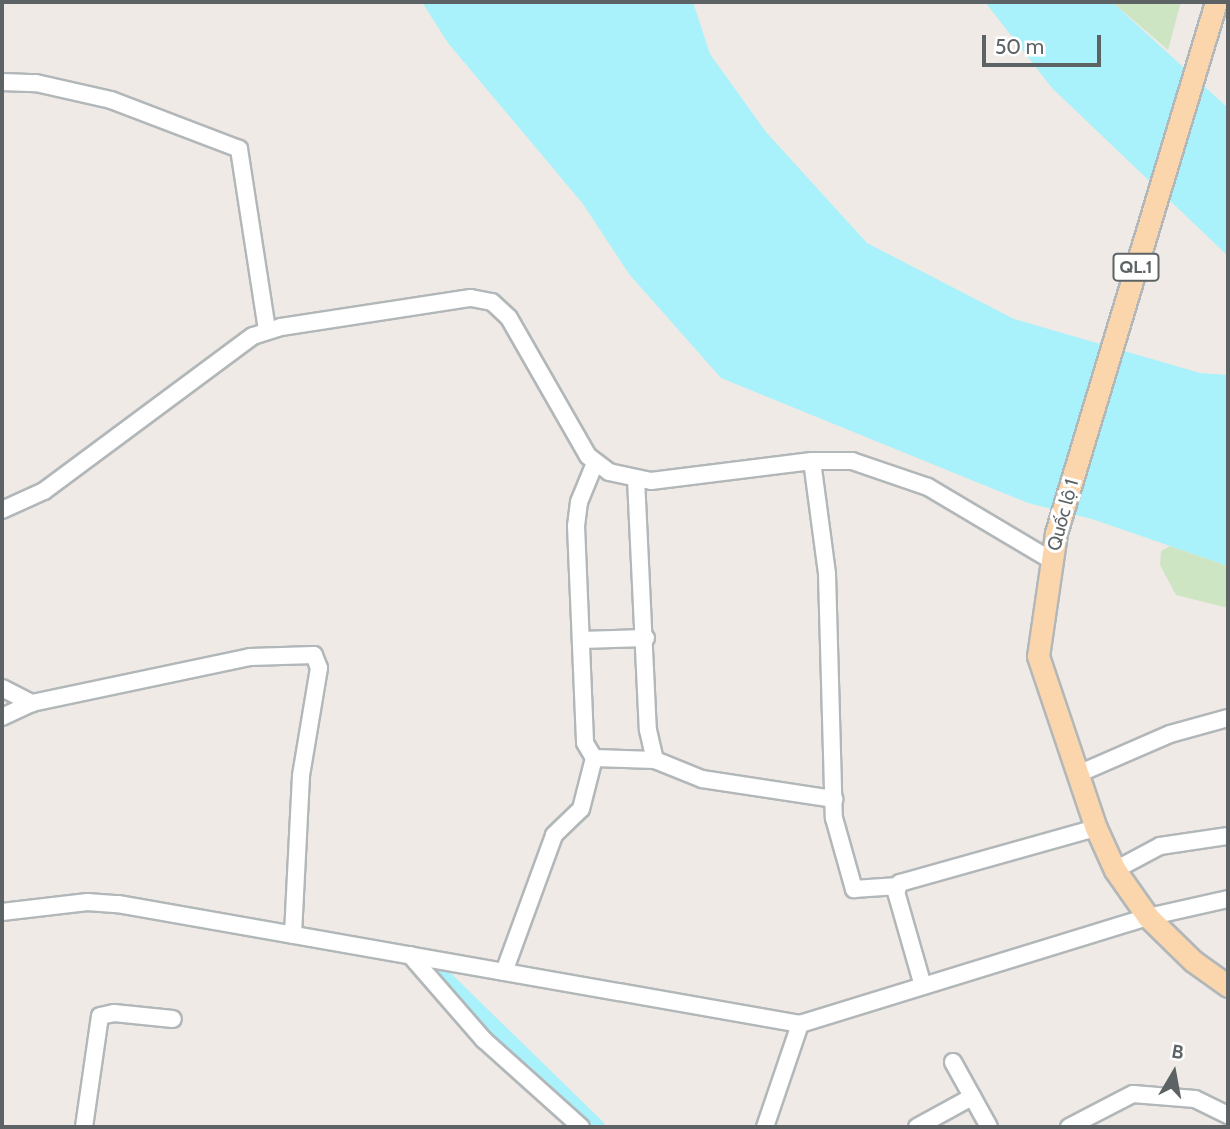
<!DOCTYPE html>
<html>
<head>
<meta charset="utf-8">
<style>
  body { margin:0 }
  #map { position:relative; width:1230px; height:1129px; overflow:hidden; background:#efeae5; font-family:Cabin,sans-serif }
  div>[style] { position:absolute }
  .green>* { inset:0; background:#cee5c3 }
  .water>* { inset:0; background:#a9f1fb }
  .canal>* { height:16px; margin:-8px; padding:0 8px; transform-origin:8px; border-radius:8px; background:#a9f1fb }
  .roads { filter:drop-shadow(2px 0 #b2b7b9) drop-shadow(-2px 0 #b2b7b9) drop-shadow(0 2px #b2b7b9) drop-shadow(0 -2px #b2b7b9) }
  .minor>* { height:16px; margin:-8px; padding:0 8px; transform-origin:8px; border-radius:8px; background:#fff }
  .major>* { height:21px; margin:-10.5px; padding:0 10.5px; transform-origin:10.5px; border-radius:10.5px; background:#fbd6ad }
  span { translate:-50% -50%; white-space:nowrap; text-align:center; line-height:1.15; -webkit-text-stroke:6px #fff; paint-order:stroke }
  .shield-label span { padding:2px 5px; background:#fff; border:2px solid; border-radius:5px; -webkit-text-stroke-width:0 }
  .shield-label { font-size:18px; color:#5d6365; font-weight:700 }
  .street-label { font-size:19px; color:#5d6365 }
  .frame { position:absolute; inset:0; border:4px solid #5d6365; pointer-events:none }
  .north { position:absolute; left:1139px; top:1038px; width:70px; height:70px; -webkit-text-stroke:5px #fff; paint-order:stroke; rotate:10deg; font-size:19px; font-weight:700; line-height:28px; text-align:center; color:#5d6365 }
  .north::after { content:''; display:block; margin:auto; width:24px; height:32px; background:#5d6365; clip-path:polygon(50% 0,100% 100%,50% 72%,0 100%) }
  .scale { position:absolute; left:982px; top:35px; width:119px; height:32px; box-sizing:border-box; border:4px solid #5d6365; border-top:0; padding-left:9px; font-size:21px; line-height:24px; white-space:nowrap; color:#5d6365; -webkit-text-stroke:5px #fff; paint-order:stroke }
</style>
</head>
<body>
<div id="map">
  <div class="green">
    <div style="clip-path:polygon(1112px 2px,1181px 2px,1168px 50px,1159px 42px)"></div>
    <div style="clip-path:polygon(1170px 546px,1228px 566px,1228px 608px,1176px 595px,1160px 565px,1161px 551px)"></div>
  </div>
  <div class="water">
    <div style="clip-path:polygon(422px 2px,693px 2px,710px 54px,766px 132px,867px 243px,1014px 319px,1200px 373px,1228px 375px,1228px 566px,1092px 519px,1028px 503px,721px 378px,629px 274px,583px 204px,448px 43px)"></div>
    <div style="clip-path:polygon(985px 2px,1112px 2px,1228px 108px,1228px 256px,1052px 88px)"></div>
  </div>
  <div class="canal">
    <div style="left:437px;top:971px;width:223px;rotate:44.3deg"></div>
  </div>
  <div class="roads">
    <div class="minor">
      <div style="left:2px;top:82px;width:34px;rotate:2deg"></div>
      <div style="left:36px;top:83px;width:77px;rotate:12.8deg"></div>
      <div style="left:111px;top:100px;width:137px;rotate:20.9deg"></div>
      <div style="left:239px;top:149px;width:183px;rotate:81.2deg"></div>
      <div style="left:812px;top:461px;width:114px;rotate:82.4deg"></div>
      <div style="left:827px;top:574px;width:244px;rotate:88.4deg"></div>
      <div style="left:834px;top:818px;width:74px;rotate:74.3deg"></div>
      <div style="left:854px;top:889px;width:44px;rotate:-3.9deg"></div>
      <div style="left:595px;top:463px;width:42px;rotate:112.3deg"></div>
      <div style="left:579px;top:502px;width:24px;rotate:97deg"></div>
      <div style="left:576px;top:526px;width:217px;rotate:87.6deg"></div>
      <div style="left:585px;top:743px;width:17px;rotate:59deg"></div>
      <div style="left:594px;top:758px;width:61px;rotate:1.9deg"></div>
      <div style="left:636px;top:479px;width:251px;rotate:87.3deg"></div>
      <div style="left:648px;top:730px;width:31px;rotate:77deg"></div>
      <div style="left:655px;top:760px;width:51px;rotate:22deg"></div>
      <div style="left:702px;top:779px;width:134px;rotate:8.6deg"></div>
      <div style="left:2px;top:510px;width:46px;rotate:-24.3deg"></div>
      <div style="left:44px;top:491px;width:260px;rotate:-36.6deg"></div>
      <div style="left:253px;top:336px;width:29px;rotate:-18deg"></div>
      <div style="left:281px;top:327px;width:192px;rotate:-8.7deg"></div>
      <div style="left:471px;top:298px;width:21px;rotate:11deg"></div>
      <div style="left:492px;top:302px;width:23px;rotate:43deg"></div>
      <div style="left:509px;top:318px;width:159px;rotate:60.2deg"></div>
      <div style="left:588px;top:456px;width:26px;rotate:37deg"></div>
      <div style="left:609px;top:472px;width:43px;rotate:12.1deg"></div>
      <div style="left:651px;top:481px;width:162px;rotate:-7.1deg"></div>
      <div style="left:812px;top:461px;width:40px"></div>
      <div style="left:852px;top:461px;width:80px;rotate:18.9deg"></div>
      <div style="left:928px;top:487px;width:143px;rotate:30.7deg"></div>
      <div style="left:581px;top:640px;width:65px;rotate:-1.8deg"></div>
      <div style="left:2px;top:688px;width:34px;rotate:27deg"></div>
      <div style="left:32px;top:703px;width:223px;rotate:-11.9deg"></div>
      <div style="left:250px;top:657px;width:64px;rotate:-1.8deg"></div>
      <div style="left:314px;top:655px;width:14px;rotate:69deg"></div>
      <div style="left:319px;top:668px;width:109px;rotate:99.5deg"></div>
      <div style="left:301px;top:776px;width:159px;rotate:92.9deg"></div>
      <div style="left:2px;top:717px;width:33px;rotate:-25deg"></div>
      <div style="left:1078px;top:774px;width:100px;rotate:-23.5deg"></div>
      <div style="left:1170px;top:734px;width:60px;rotate:-15.4deg"></div>
      <div style="left:1115px;top:870px;width:51px;rotate:-28.1deg"></div>
      <div style="left:1160px;top:846px;width:69px;rotate:-8.4deg"></div>
      <div style="left:2px;top:912px;width:86px;rotate:-6.7deg"></div>
      <div style="left:87px;top:902px;width:31px;rotate:4deg"></div>
      <div style="left:118px;top:904px;width:692px;rotate:9.98deg"></div>
      <div style="left:800px;top:1024px;width:364px;rotate:-17.1deg"></div>
      <div style="left:1148px;top:917px;width:82px;rotate:-12.7deg"></div>
      <div style="left:410px;top:955px;width:113px;rotate:49deg"></div>
      <div style="left:484px;top:1040px;width:130px;rotate:41.9deg"></div>
      <div style="left:504px;top:972px;width:146px;rotate:-69.9deg"></div>
      <div style="left:554px;top:835px;width:37px;rotate:-44deg"></div>
      <div style="left:581px;top:809px;width:53px;rotate:-75.7deg"></div>
      <div style="left:923px;top:986px;width:98px;rotate:-106deg"></div>
      <div style="left:896px;top:892px;width:10px;rotate:-66deg"></div>
      <div style="left:900px;top:883px;width:204px;rotate:-15.7deg"></div>
      <div style="left:953px;top:1062px;width:74px;rotate:61deg"></div>
      <div style="left:84px;top:1127px;width:112px;rotate:-81.8deg"></div>
      <div style="left:100px;top:1016px;width:14px;rotate:-12deg"></div>
      <div style="left:114px;top:1013px;width:59px;rotate:5.8deg"></div>
      <div style="left:765px;top:1127px;width:109px;rotate:-71.2deg"></div>
      <div style="left:917px;top:1127px;width:63px;rotate:-28.6deg"></div>
      <div style="left:1069px;top:1127px;width:72px;rotate:-27.3deg"></div>
      <div style="left:1133px;top:1094px;width:62px;rotate:4.6deg"></div>
      <div style="left:1195px;top:1099px;width:37px;rotate:26deg"></div>
    </div>
    <div class="major">
      <div style="left:1216px;top:2px;width:555px;rotate:106.77deg"></div>
      <div style="left:1056px;top:533px;width:124px;rotate:98.3deg"></div>
      <div style="left:1038px;top:656px;width:182px;rotate:71.4deg"></div>
      <div style="left:1096px;top:828px;width:46px;rotate:65.7deg"></div>
      <div style="left:1115px;top:870px;width:57px;rotate:54.9deg"></div>
      <div style="left:1148px;top:917px;width:63px;rotate:44.4deg"></div>
      <div style="left:1193px;top:961px;width:43px;rotate:35.5deg"></div>
    </div>
  </div>
  <div class="shield-label">
    <span style="left:1136px;top:267px">QL.1</span>
  </div>
  <div class="street-label">
    <span style="left:1063px;top:515px;rotate:-75deg">Quốc lộ 1</span>
  </div>
  <div class="frame"></div>
  <div class="north">B</div>
  <div class="scale">50 m</div>
</div>
</body>
</html>
